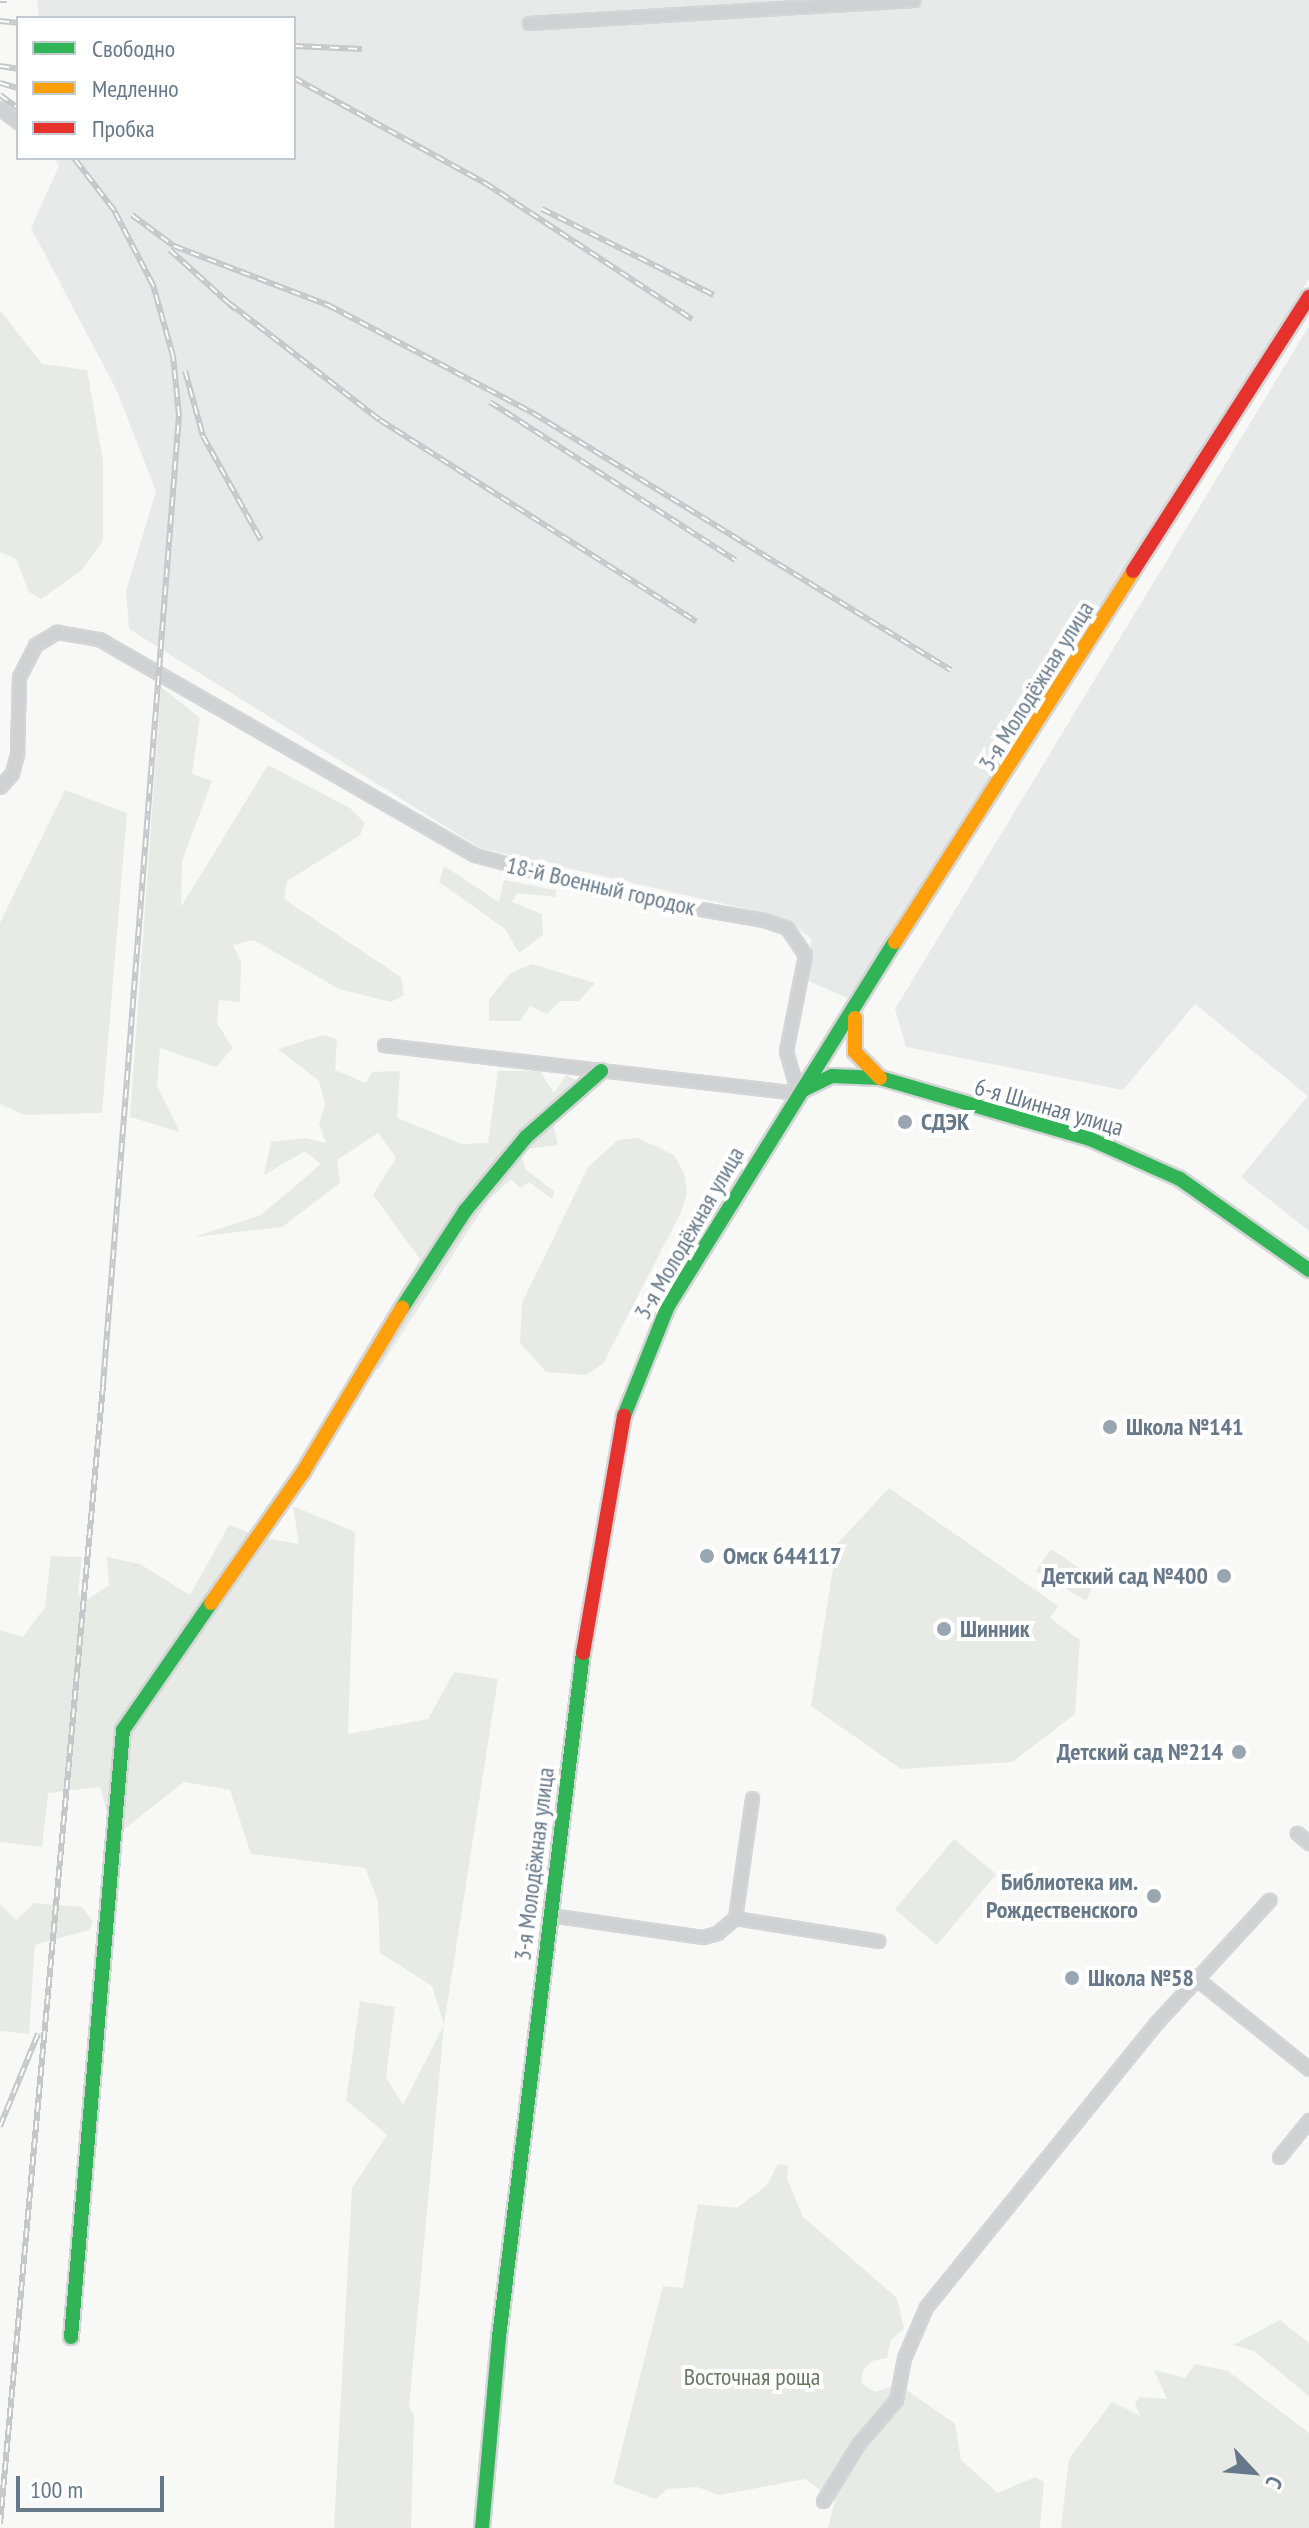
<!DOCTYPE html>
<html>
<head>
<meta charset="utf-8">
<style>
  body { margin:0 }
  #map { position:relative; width:1309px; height:2528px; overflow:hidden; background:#f8f8f7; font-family:"PT Sans Narrow",sans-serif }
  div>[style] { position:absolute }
  .built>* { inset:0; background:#e8eae9 }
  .green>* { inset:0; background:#e8ebe5; transform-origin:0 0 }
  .roads { filter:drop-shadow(2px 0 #d3d5d6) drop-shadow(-2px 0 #d3d5d6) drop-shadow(0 2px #d3d5d6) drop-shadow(0 -2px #d3d5d6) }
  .street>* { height:11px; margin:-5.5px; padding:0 5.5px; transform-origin:5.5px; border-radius:5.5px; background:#d0d1d2 }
  .fast>* { height:14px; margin:-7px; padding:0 7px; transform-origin:7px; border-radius:7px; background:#30b455 }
  .slow>* { height:14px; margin:-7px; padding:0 7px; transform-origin:7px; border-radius:7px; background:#ff9f0a }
  .jam>* { height:14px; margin:-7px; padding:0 7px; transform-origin:7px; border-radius:7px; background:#e5322d }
  .rail>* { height:6px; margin-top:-3px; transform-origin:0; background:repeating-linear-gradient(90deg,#fff 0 9px,#c5c7c8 0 18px); box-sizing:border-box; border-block:2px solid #c5c7c8 }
  .dots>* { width:22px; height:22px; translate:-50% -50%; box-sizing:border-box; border:4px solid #fff; border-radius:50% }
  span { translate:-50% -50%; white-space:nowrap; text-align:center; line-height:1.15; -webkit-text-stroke:8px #fff; paint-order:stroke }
  .street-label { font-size:24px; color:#667889 }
  .poi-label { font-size:24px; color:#667889; font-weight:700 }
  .left { translate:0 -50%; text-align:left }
  .right { translate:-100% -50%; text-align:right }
  .park-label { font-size:24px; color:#667a61 }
  .legend { position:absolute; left:16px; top:16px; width:280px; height:144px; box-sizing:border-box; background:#fff; border:2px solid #c2c9d0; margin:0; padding:10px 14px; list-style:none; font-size:24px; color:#667889 }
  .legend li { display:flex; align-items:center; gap:16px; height:40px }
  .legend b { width:40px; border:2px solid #c2c9d0 }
  .north { position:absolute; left:1213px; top:2432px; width:80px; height:80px; -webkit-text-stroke:6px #fff; paint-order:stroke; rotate:116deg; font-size:22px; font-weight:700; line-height:32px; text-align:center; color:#667889 }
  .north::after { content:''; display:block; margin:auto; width:28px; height:36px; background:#667889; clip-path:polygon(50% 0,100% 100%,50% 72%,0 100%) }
  .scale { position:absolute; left:16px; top:2476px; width:148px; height:36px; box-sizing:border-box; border:4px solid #667889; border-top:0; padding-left:10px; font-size:24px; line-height:28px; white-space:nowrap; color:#667889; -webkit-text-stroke:6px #fff; paint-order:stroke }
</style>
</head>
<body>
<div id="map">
  <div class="built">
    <div style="clip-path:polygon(37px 0,1309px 0,1309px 279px,849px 999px,809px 981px,811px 938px,781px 917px,480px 848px,129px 629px,126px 591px,156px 491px,116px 389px,31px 228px,59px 166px,54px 158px,294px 158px,294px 18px,39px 18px)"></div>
    <div style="clip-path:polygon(1309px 326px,1309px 1231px,1241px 1177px,1308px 1096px,1195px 1004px,1123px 1090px,906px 1047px,895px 1009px)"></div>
  </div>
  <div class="green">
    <div style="clip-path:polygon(0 310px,42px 364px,87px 370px,103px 461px,103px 540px,82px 570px,41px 599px,29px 592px,16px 559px,0 552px)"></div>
    <div style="clip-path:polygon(161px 687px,200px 718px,192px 774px,212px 781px,182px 861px,181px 907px,268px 765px,350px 808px,365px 823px,360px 835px,287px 881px,284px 899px,401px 977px,404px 995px,391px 1002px,339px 989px,254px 940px,233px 945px,241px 962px,240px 1002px,219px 1000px,217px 1023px,233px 1048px,216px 1067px,160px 1048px,157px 1086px,180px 1132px,130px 1117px)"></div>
    <div style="clip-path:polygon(65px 790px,127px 813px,102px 1113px,24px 1115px,0 1104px,0 923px)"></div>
    <div style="clip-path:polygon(444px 866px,499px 902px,504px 880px,556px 890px,556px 897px,517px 893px,512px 902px,542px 914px,543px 935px,519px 953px,505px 929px,439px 882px)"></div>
    <div style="clip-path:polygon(532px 964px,595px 983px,579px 1001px,560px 1001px,547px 1014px,530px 1006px,520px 1021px,489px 1021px,489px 999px,511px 973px)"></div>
    <div style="clip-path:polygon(323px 1035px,337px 1039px,335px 1070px,366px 1083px,372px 1072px,400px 1071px,397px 1118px,462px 1144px,488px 1143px,498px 1071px,540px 1071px,554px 1093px,566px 1075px,592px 1088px,551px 1114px,558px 1145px,519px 1150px,526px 1170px,554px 1191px,552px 1199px,529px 1182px,520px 1188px,511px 1179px,487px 1202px,379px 1369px,355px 1366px,420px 1259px,373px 1195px,396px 1158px,378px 1133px,337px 1160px,340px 1183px,282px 1227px,194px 1237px,261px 1215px,321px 1164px,305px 1151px,264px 1175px,271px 1142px,305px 1138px,326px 1143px,319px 1124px,325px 1104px,319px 1081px,278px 1049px)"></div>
    <div style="clip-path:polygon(638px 1138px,674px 1155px,684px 1173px,687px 1193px,681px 1212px,603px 1364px,586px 1375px,546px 1372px,520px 1343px,522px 1303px,588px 1167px,618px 1140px)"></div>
    <div style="clip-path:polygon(889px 1488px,1058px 1606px,1050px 1618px,1080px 1640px,1075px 1714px,1012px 1762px,901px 1769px,811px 1706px,837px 1544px)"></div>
    <div style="clip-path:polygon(293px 1506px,355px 1532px,348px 1734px,428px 1719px,454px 1672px,498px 1679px,444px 2025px,409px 2407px,414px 2416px,411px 2528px,334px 2528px,352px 2188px,387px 2135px,346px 2100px,360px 2001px,395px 2007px,386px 2077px,403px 2105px,444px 2025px,432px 1986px,380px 1953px,378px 1901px,365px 1868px,251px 1854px,230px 1790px,184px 1782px,114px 1837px,100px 1787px,48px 1793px,42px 1847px,0 1842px,0 1630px,23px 1637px,45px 1607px,51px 1556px,82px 1557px,78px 1593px,84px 1602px,109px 1585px,107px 1557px,140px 1564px,190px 1595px,229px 1525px,260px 1537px,299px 1544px)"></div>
    <div style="clip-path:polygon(1051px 1549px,1096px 1579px,1086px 1601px,1036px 1571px)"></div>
    <div style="left:954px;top:1839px;width:55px;height:92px;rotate:40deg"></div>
    <div style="clip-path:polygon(35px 1903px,82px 1907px,93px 1921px,89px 1930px,35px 1945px,29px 2034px,0 2031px,0 1904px,16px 1920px)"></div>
    <div style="clip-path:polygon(778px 2164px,788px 2165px,787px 2179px,803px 2217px,897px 2298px,904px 2329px,891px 2340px,887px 2358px,872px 2361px,863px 2371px,861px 2383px,875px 2392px,898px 2384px,955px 2424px,961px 2460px,998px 2493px,1035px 2477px,1044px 2482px,1040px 2528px,828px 2528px,835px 2501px,805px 2479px,719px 2495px,697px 2487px,667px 2489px,656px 2499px,613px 2483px,663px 2286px,683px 2288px,698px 2204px,737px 2208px,767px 2185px)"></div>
    <div style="clip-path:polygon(1280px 2320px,1309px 2343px,1309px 2396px,1254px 2351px,1233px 2345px)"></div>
    <div style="clip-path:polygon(1195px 2364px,1228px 2371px,1309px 2433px,1309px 2528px,1061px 2528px,1069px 2459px,1112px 2402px,1141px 2416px,1135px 2405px,1139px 2397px,1167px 2399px,1154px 2370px,1185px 2378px)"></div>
  </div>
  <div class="roads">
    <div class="street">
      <div style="left:529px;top:23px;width:385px;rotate:-3.4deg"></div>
      <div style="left:0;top:108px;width:23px;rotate:38deg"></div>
      <div style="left:0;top:787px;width:18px;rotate:-49deg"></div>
      <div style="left:12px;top:773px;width:20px;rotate:-75deg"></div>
      <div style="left:17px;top:754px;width:77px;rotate:-88.5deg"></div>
      <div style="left:19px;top:677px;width:36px;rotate:-63deg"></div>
      <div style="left:35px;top:645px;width:26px;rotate:-31deg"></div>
      <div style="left:57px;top:632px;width:43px;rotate:9.5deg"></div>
      <div style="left:99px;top:639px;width:434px;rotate:29.9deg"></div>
      <div style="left:475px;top:855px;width:163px;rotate:15deg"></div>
      <div style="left:632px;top:897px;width:134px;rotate:9.9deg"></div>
      <div style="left:764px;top:920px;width:24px;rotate:19deg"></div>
      <div style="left:787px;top:928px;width:32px;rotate:56deg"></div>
      <div style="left:805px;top:955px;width:98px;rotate:101.2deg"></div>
      <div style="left:786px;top:1051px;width:44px;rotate:74.1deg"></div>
      <div style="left:384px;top:1045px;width:417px;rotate:6.6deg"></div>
      <div style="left:1297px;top:1833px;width:16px;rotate:40deg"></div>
      <div style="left:550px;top:1915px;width:155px;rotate:8.2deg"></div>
      <div style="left:703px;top:1937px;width:15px;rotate:-16deg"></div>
      <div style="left:717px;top:1933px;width:23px;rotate:-40deg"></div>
      <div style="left:735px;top:1918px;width:121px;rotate:-81.9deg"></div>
      <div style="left:735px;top:1918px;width:145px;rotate:9.1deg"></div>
      <div style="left:1192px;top:1975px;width:150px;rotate:38.8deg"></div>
      <div style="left:1279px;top:2157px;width:48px;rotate:-51deg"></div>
      <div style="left:823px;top:2501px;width:68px;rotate:-58.2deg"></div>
      <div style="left:859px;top:2443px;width:57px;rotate:-49.3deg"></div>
      <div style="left:896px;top:2400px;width:43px;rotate:-79.2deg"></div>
      <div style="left:904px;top:2358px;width:56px;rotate:-66.7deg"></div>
      <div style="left:926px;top:2307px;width:367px;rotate:-51deg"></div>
      <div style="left:1157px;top:2022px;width:166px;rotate:-47.4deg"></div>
    </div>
    <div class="fast">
      <div style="left:803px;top:1090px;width:32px;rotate:-26deg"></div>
      <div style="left:832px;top:1076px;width:48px;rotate:2.4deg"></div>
      <div style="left:880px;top:1078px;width:219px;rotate:16.2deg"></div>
      <div style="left:1090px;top:1139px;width:98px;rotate:24deg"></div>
      <div style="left:1180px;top:1179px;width:158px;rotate:35.2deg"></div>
      <div style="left:402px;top:1308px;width:116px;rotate:-57deg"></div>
      <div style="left:465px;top:1211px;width:96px;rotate:-50.5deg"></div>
      <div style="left:526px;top:1137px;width:100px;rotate:-41.3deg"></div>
      <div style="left:624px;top:1416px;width:118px;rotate:-68.2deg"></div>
      <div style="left:668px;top:1306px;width:429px;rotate:-58.1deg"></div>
      <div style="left:71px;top:2337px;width:609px;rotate:-85.1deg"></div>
      <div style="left:123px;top:1730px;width:155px;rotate:-55.3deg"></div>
      <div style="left:482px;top:2528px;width:192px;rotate:-84.9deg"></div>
      <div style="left:499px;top:2337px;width:689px;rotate:-83deg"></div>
    </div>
    <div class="slow">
      <div style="left:895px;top:942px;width:441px;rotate:-57.3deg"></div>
      <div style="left:855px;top:1018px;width:34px;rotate:90deg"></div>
      <div style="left:855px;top:1052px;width:36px;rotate:46deg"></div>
      <div style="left:211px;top:1603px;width:160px;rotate:-54.9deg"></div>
      <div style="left:303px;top:1472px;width:192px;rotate:-58.9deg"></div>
    </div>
    <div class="jam">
      <div style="left:1133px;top:571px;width:326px;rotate:-57.3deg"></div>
      <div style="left:583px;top:1653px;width:241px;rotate:-80.2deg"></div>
    </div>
  </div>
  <div class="rail">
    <div style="left:0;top:0;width:7px"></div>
    <div style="left:0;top:21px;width:18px;rotate:6deg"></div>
    <div style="left:294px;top:46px;width:68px;rotate:2.5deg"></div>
    <div style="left:0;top:66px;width:18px;rotate:9deg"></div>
    <div style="left:294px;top:78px;width:218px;rotate:28.8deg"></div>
    <div style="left:485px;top:183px;width:248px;rotate:33.3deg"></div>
    <div style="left:0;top:83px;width:19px;rotate:16deg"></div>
    <div style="left:0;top:95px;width:22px;rotate:36deg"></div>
    <div style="left:542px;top:209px;width:192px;rotate:26.6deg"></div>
    <div style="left:132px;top:215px;width:52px;rotate:36.4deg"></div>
    <div style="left:174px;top:246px;width:165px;rotate:21deg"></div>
    <div style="left:328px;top:305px;width:232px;rotate:27.8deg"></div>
    <div style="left:533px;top:413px;width:491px;rotate:31.6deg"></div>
    <div style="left:170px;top:250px;width:88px;rotate:42.2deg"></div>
    <div style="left:229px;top:303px;width:191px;rotate:37.8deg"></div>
    <div style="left:380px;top:420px;width:375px;rotate:32.5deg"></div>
    <div style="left:185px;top:371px;width:67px;rotate:74.5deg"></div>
    <div style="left:203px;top:436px;width:119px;rotate:60.9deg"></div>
    <div style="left:490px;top:402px;width:292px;rotate:32.8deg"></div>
    <div style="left:0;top:2126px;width:100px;rotate:-67.6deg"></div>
    <div style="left:0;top:2524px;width:1144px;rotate:-84.83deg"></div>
    <div style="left:103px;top:1385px;width:973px;rotate:-85.52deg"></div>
    <div style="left:179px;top:415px;width:59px;rotate:-95.8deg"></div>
    <div style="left:173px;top:356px;width:74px;rotate:-105.7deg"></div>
    <div style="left:153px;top:285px;width:85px;rotate:-117.5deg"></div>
    <div style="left:114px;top:210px;width:66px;rotate:-127.6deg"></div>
  </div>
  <div class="dots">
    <div style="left:905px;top:1122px;background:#99a5b0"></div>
    <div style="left:1110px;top:1427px;background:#99a5b0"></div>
    <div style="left:707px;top:1556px;background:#99a5b0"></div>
    <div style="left:1224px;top:1576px;background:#99a5b0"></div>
    <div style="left:944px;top:1629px;background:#99a5b0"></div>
    <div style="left:1239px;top:1752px;background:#99a5b0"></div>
    <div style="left:1154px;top:1896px;background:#99a5b0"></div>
    <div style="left:1072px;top:1978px;background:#99a5b0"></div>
  </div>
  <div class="street-label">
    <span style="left:1036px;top:686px;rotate:-58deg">3-я Молодёжная улица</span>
    <span style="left:601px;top:886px;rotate:13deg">18-й Военный городок</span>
    <span style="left:1049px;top:1107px;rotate:16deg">6-я Шинная улица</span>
    <span style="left:689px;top:1233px;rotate:-60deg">3-я Молодёжная улица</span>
    <span style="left:534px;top:1864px;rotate:-83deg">3-я Молодёжная улица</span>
  </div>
  <div class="poi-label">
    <span class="left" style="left:921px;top:1122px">СДЭК</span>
    <span class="left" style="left:1126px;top:1427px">Школа №141</span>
    <span class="left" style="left:723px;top:1556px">Омск 644117</span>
    <span class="right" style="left:1208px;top:1576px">Детский сад №400</span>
    <span class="left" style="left:960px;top:1629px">Шинник</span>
    <span class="right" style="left:1223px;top:1752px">Детский сад №214</span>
    <span class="right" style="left:1138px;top:1896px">Библиотека им.<br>Рождественского</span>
    <span class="left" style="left:1088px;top:1978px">Школа №58</span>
  </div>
  <div class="park-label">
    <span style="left:752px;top:2377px">Восточная роща</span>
  </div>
  <ul class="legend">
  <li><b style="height:10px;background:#30b455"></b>Свободно</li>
  <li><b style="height:10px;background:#ff9f0a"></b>Медленно</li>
  <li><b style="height:10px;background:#e5322d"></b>Пробка</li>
  </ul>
  <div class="north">С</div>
  <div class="scale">100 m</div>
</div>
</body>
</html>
